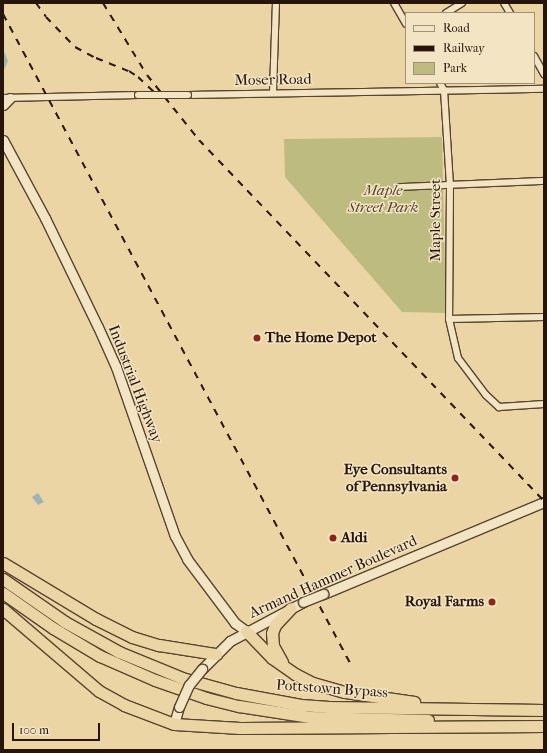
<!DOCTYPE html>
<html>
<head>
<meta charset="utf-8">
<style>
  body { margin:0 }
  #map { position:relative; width:547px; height:753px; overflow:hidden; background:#ecd5a4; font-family:"IM FELL French Canon",serif }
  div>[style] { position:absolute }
  .green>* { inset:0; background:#bebb81 }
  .water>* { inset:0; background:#9fb5b3 }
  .roads { filter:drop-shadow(1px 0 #584430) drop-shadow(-1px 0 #584430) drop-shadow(0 1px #584430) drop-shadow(0 -1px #584430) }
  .street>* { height:6px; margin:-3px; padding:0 3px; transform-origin:3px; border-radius:3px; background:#f3e4c4 }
  .secondary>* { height:9px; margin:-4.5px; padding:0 4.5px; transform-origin:4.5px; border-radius:4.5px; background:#f3e4c4 }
  .highway>* { height:11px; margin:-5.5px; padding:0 5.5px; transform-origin:5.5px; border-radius:5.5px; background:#ecd5a4 }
  .rail>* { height:2px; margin-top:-1px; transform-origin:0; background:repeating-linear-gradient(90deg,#27140a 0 7px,transparent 0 14px) }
  .bridges { filter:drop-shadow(1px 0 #584430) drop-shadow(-1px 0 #584430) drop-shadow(0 1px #584430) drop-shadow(0 -1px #584430) }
  .street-bridge>* { height:6px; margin:-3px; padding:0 3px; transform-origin:3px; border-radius:3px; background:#f3e4c4 }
  .secondary-bridge>* { height:9px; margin:-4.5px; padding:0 4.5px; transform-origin:4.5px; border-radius:4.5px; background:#f3e4c4 }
  .dots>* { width:11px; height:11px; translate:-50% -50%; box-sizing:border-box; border:2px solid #f3e4c4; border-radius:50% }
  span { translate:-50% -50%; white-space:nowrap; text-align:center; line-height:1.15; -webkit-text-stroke:3px #f3e4c4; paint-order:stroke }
  .street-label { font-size:15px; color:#27140a }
  .park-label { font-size:15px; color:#54462e; font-style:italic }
  .poi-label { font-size:15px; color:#27140a; font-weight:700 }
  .left { translate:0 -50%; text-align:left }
  .right { translate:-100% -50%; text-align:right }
  .frame { position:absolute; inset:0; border:4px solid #27140a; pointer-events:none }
  .legend { position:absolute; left:405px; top:12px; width:130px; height:72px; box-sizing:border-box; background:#f3e4c4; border:1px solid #a1917a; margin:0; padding:5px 7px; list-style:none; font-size:12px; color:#27140a }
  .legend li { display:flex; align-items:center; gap:8px; height:20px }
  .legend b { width:20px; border:1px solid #a1917a }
  .scale { position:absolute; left:12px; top:723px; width:88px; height:18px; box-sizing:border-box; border:2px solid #27140a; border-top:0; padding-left:5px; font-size:12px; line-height:14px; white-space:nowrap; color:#27140a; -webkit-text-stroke:3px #f3e4c4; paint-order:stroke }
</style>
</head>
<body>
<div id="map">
  <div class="green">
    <div style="clip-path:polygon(442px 137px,446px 313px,402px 312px,285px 177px,284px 139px)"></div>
  </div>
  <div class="water">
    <div style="clip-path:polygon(3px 49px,8px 61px,3px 72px)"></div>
    <div style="clip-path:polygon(38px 493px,44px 502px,38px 505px,32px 497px)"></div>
  </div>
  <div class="roads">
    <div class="street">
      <div style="left:394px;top:3px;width:24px;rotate:60deg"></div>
      <div style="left:504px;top:3px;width:12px;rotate:59deg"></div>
      <div style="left:446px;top:13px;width:19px;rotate:-32deg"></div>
      <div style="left:534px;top:56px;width:21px;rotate:61deg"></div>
      <div style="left:440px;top:83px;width:8px;rotate:60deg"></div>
      <div style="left:444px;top:90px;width:95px;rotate:86.4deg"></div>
      <div style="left:450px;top:185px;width:134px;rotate:90.4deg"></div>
      <div style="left:449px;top:319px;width:40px;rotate:77deg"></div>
      <div style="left:458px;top:358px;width:46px;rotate:52.9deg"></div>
      <div style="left:486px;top:395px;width:18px;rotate:43deg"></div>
      <div style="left:499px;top:407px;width:45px;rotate:-3.8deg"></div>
      <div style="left:273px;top:92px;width:89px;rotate:-88.1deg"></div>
      <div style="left:188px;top:95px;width:356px;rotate:-1deg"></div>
      <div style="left:3px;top:98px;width:135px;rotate:-1.3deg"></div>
      <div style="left:400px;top:187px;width:144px;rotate:-2.4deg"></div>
      <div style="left:449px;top:319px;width:95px;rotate:-1.2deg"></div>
    </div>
    <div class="secondary">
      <div style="left:3px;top:105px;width:10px;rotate:-45deg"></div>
      <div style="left:3px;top:140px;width:89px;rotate:61.7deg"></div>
      <div style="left:45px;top:218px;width:121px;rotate:64.1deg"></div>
      <div style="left:98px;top:327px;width:44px;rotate:65.8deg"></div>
      <div style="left:116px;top:367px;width:179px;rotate:70.8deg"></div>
      <div style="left:175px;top:536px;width:26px;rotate:62deg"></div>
      <div style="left:187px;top:559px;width:80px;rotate:53.1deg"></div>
      <div style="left:235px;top:623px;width:14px;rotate:36deg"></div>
      <div style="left:323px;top:594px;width:239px;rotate:-22.6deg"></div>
      <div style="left:202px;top:669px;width:40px;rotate:-45deg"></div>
      <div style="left:230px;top:641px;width:83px;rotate:-28.1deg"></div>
      <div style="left:174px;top:724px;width:18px;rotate:-74deg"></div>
    </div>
    <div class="highway">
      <div style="left:3px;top:563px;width:109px;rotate:31.1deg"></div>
      <div style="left:96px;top:619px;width:40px;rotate:26.6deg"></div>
      <div style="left:132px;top:637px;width:28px;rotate:17deg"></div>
      <div style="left:159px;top:645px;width:58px;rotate:9deg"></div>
      <div style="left:3px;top:579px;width:75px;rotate:34.7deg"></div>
      <div style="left:65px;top:622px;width:62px;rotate:29.1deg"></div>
      <div style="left:119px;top:652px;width:68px;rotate:22.4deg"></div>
      <div style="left:182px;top:678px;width:56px;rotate:15.5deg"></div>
      <div style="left:236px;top:693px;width:66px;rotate:10.5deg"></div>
      <div style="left:301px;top:705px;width:28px;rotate:4deg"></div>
      <div style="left:329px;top:707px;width:215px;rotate:0.8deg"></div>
      <div style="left:3px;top:593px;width:61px;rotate:35deg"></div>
      <div style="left:53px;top:628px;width:55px;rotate:30.8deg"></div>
      <div style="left:100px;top:656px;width:60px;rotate:23.6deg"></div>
      <div style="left:155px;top:680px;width:54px;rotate:19.4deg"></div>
      <div style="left:206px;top:698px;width:34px;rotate:14deg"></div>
      <div style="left:239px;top:706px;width:72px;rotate:8.8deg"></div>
      <div style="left:310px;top:717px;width:118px;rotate:1.5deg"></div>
      <div style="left:3px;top:609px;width:126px;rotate:40.5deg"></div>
      <div style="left:99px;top:691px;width:29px;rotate:29deg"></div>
      <div style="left:124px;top:705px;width:53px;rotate:20.8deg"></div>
      <div style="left:174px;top:724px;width:66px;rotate:3.5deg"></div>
      <div style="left:240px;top:728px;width:304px;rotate:-0.4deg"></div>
      <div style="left:246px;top:631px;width:37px;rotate:46deg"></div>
      <div style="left:272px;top:658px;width:28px;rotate:35deg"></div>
      <div style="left:295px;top:674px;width:20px;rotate:27deg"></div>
      <div style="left:313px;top:683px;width:33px;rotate:16deg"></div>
      <div style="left:345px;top:692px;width:70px;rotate:8.2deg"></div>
      <div style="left:282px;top:662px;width:18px;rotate:-119deg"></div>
      <div style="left:273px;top:646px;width:13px;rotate:-94deg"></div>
      <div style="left:272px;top:633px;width:9px;rotate:-69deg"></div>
      <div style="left:275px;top:625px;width:23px;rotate:-47deg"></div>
    </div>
  </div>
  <div class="rail">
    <div style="left:36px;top:3px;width:17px;rotate:54deg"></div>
    <div style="left:46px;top:17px;width:42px;rotate:46deg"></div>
    <div style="left:75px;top:47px;width:24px;rotate:28deg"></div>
    <div style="left:96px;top:58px;width:35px;rotate:22deg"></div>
    <div style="left:129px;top:71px;width:11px;rotate:34deg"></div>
    <div style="left:138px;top:77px;width:23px;rotate:43deg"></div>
    <div style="left:103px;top:3px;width:84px;rotate:58.6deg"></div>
    <div style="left:147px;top:75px;width:83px;rotate:51.3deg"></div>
    <div style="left:199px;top:140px;width:499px;rotate:46.3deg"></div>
    <div style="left:3px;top:14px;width:738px;rotate:61.87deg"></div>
  </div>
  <div class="bridges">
    <div class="street-bridge">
      <div style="left:138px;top:95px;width:50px"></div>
    </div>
    <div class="secondary-bridge">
      <div style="left:303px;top:602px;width:22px;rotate:-22deg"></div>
      <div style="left:179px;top:707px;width:24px;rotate:-66deg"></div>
      <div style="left:189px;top:685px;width:21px;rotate:-51deg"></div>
    </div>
  </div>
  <div class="dots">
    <div style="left:257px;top:338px;background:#8f2418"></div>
    <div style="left:455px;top:478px;background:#8f2418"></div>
    <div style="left:333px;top:538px;background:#8f2418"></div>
    <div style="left:492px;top:602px;background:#8f2418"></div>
  </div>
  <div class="street-label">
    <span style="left:273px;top:80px;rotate:-1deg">Moser Road</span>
    <span style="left:436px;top:220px;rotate:-90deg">Maple Street</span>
    <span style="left:135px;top:384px;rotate:69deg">Industrial Highway</span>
    <span style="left:333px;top:577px;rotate:-24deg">Armand Hammer Boulevard</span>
    <span style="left:332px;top:689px;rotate:4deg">Pottstown Bypass</span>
  </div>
  <div class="park-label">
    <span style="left:383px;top:199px">Maple<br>Street Park</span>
  </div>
  <div class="poi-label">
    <span class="left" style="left:265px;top:338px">The Home Depot</span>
    <span class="right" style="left:447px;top:478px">Eye Consultants<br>of Pennsylvania</span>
    <span class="left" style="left:341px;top:538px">Aldi</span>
    <span class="right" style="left:484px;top:602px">Royal Farms</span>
  </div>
  <div class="frame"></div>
  <ul class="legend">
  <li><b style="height:5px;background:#f3e4c4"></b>Road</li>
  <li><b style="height:5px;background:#27140a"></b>Railway</li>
  <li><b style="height:11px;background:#bebb81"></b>Park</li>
  </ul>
  <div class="scale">100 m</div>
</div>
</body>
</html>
